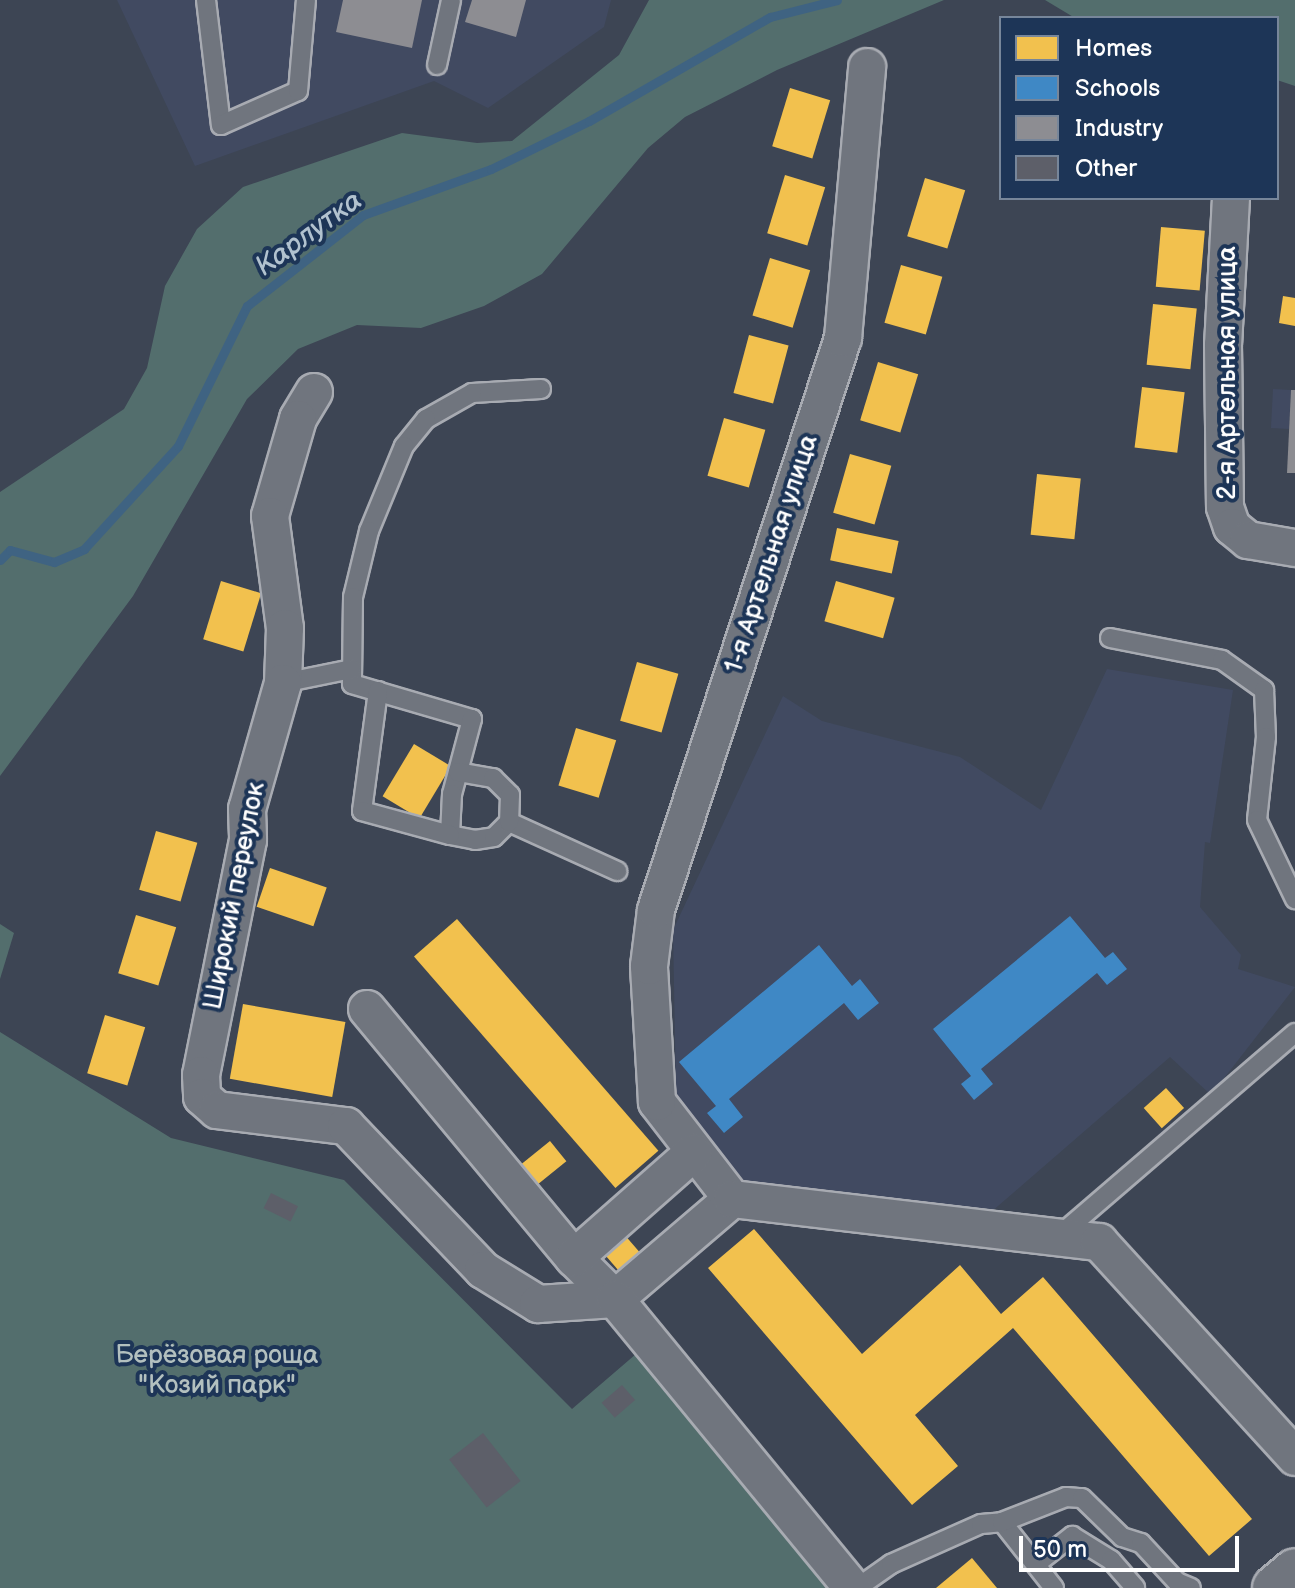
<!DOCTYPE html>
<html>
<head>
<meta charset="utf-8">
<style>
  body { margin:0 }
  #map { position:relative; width:1295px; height:1588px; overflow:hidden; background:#3d4554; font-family:"Balsamiq Sans",sans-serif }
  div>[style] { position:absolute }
  .built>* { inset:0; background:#414a61; transform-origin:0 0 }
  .green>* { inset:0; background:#536e6d }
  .homes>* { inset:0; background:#f2c14e; transform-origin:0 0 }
  .schools>* { inset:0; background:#3f88c5 }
  .industry>* { inset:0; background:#8d8d92 }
  .stream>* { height:9px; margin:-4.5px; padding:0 4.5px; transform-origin:4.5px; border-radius:4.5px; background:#3f6382 }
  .building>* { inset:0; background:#5d5f69; transform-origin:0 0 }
  .roads { filter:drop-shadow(2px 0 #a8abb2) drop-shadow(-2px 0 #a8abb2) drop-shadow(0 2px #a8abb2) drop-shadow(0 -2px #a8abb2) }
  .lane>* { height:18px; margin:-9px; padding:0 9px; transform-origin:9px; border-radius:9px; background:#70757e }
  .street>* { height:36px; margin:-18px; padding:0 18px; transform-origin:18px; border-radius:18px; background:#70757e }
  .secondary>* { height:44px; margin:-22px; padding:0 22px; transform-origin:22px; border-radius:22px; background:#70757e }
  span { translate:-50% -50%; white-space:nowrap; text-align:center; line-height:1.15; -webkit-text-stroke:8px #1d3557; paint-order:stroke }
  .street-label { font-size:26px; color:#fff }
  .park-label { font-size:26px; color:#b3c0bf }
  .water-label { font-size:28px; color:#b2c2cf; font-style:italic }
  .legend { position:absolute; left:999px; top:16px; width:280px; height:184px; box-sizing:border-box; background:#1d3557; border:2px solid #77869a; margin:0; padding:10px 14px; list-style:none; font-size:24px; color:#fff }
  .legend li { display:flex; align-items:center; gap:16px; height:40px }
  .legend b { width:40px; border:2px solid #77869a }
  .scale { position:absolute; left:1019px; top:1536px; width:220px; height:36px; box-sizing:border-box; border:4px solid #fff; border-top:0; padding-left:10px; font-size:24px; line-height:28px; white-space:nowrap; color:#fff; -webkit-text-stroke:6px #1d3557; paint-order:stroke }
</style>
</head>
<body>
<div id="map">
  <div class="built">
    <div style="clip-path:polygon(117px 0,611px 0,604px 27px,488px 108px,434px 81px,195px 166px)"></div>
    <div style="left:1273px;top:389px;width:18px;height:39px;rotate:3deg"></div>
    <div style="clip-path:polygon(1107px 669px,1233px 690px,1210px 843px,1205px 842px,1200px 907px,1241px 955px,1238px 969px,1295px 987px,1211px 1095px,1170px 1057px,983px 1219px,740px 1182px,708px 1146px,676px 1093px,673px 930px,783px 696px,822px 721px,960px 757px,1041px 810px)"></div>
  </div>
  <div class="green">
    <div style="clip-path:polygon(649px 0,944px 0,777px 70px,685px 117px,648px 148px,542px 274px,484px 306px,421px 328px,357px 325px,298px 349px,247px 399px,133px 596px,0 776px,0 492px,124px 409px,147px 368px,165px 286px,197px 229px,243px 187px,402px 133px,477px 143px,512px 141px,619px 55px)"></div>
    <div style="clip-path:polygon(1045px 0,1295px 0,1295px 86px,1277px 80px,1277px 18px,1075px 18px)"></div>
    <div style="clip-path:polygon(0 924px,14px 933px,0 979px)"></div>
    <div style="clip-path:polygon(0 1032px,171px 1138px,344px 1180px,572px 1409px,636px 1354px,829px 1588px,0 1588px)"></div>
  </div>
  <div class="homes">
    <div style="left:790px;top:88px;width:42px;height:61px;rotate:17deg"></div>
    <div style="left:785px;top:175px;width:42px;height:61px;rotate:17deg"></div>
    <div style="left:925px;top:178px;width:42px;height:61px;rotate:17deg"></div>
    <div style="left:1161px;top:227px;width:44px;height:60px;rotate:5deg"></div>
    <div style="left:770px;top:258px;width:42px;height:60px;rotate:17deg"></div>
    <div style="left:901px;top:265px;width:43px;height:60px;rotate:16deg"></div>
    <div style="clip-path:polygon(1283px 296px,1295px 298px,1295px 326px,1279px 323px)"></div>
    <div style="left:1153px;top:304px;width:44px;height:61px;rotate:6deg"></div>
    <div style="left:749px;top:335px;width:41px;height:60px;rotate:15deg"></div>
    <div style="left:878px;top:362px;width:42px;height:61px;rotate:17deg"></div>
    <div style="left:1142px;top:387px;width:43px;height:61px;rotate:7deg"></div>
    <div style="left:724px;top:418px;width:43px;height:60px;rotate:16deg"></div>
    <div style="left:850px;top:454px;width:43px;height:61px;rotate:16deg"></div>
    <div style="left:1037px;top:474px;width:44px;height:61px;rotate:6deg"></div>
    <div style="left:837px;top:528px;width:63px;height:33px;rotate:12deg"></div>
    <div style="left:221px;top:581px;width:42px;height:61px;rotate:17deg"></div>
    <div style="left:836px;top:581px;width:61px;height:42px;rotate:16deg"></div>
    <div style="left:637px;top:662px;width:43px;height:61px;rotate:16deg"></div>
    <div style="left:576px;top:728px;width:42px;height:60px;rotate:17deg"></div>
    <div style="left:414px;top:744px;width:43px;height:61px;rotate:31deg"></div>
    <div style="left:156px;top:831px;width:43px;height:61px;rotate:16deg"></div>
    <div style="left:270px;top:868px;width:60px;height:41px;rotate:19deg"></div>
    <div style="left:136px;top:915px;width:42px;height:61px;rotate:17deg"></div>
    <div style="left:457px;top:919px;width:307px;height:57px;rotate:49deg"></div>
    <div style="left:243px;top:1004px;width:104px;height:76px;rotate:10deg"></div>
    <div style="left:105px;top:1015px;width:42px;height:61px;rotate:17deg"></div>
    <div style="left:1166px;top:1088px;width:27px;height:30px;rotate:48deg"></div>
    <div style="left:550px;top:1141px;width:26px;height:37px;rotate:51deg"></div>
    <div style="clip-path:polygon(754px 1229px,862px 1354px,960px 1265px,1001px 1314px,1043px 1277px,1252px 1519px,1209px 1556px,1013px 1328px,915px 1415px,958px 1466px,912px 1505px,708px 1268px)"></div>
    <div style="left:623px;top:1233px;width:28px;height:28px;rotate:49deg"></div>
    <div style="clip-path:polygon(972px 1558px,997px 1588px,936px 1588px)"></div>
  </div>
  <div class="schools">
    <div style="clip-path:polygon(1070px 916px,1105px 958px,1113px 952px,1127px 969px,1107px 985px,1097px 973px,981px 1069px,993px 1084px,974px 1100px,961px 1084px,971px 1076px,933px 1029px)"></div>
    <div style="clip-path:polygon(819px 945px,852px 986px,860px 979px,879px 1003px,858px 1020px,844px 1003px,729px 1099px,743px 1117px,724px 1133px,707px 1113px,716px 1106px,679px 1062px)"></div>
  </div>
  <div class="industry">
    <div style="clip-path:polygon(343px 0,422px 0,412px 48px,336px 32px)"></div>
    <div style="clip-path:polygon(472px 0,526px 0,516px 37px,465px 22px)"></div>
    <div style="clip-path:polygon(1291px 390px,1295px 390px,1295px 473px,1287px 473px)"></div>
  </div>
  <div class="stream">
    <div style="left:0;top:560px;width:14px;rotate:-45deg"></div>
    <div style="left:10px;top:550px;width:46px;rotate:15.3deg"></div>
    <div style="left:54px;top:562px;width:33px;rotate:-23deg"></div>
    <div style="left:84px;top:549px;width:139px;rotate:-47.6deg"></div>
    <div style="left:178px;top:446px;width:156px;rotate:-63.8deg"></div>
    <div style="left:247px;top:306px;width:147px;rotate:-38.1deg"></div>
    <div style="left:363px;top:215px;width:136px;rotate:-19.8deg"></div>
    <div style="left:491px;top:169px;width:109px;rotate:-26.1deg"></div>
    <div style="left:589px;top:121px;width:209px;rotate:-29.9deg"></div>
    <div style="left:770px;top:17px;width:69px;rotate:-14.2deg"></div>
  </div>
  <div class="building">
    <div style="left:271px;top:1193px;width:30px;height:17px;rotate:26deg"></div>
    <div style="left:622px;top:1385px;width:20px;height:27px;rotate:49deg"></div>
    <div style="left:483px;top:1433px;width:61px;height:43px;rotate:52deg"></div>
  </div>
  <div class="roads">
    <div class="lane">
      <div style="left:206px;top:0;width:126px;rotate:83.2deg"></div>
      <div style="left:221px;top:125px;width:84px;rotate:-23.8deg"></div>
      <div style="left:298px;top:91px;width:91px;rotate:-85deg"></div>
      <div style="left:437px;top:65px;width:66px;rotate:-77.8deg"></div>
      <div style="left:541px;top:389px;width:69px;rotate:176.7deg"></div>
      <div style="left:472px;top:393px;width:53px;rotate:150.5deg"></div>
      <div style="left:426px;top:419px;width:35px;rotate:129deg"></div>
      <div style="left:404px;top:446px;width:92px;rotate:112.4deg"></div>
      <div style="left:369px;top:531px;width:68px;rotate:103.6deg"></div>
      <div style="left:353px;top:597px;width:87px;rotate:90.7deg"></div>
      <div style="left:352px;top:684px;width:125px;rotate:16.3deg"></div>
      <div style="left:472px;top:719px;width:78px;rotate:104.9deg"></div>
      <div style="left:452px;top:794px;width:41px;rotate:92.8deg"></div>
      <div style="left:450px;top:835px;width:25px;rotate:11deg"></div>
      <div style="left:475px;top:840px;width:19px;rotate:-9deg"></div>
      <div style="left:494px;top:837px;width:21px;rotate:-45deg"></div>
      <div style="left:509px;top:822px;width:119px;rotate:24.4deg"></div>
      <div style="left:1110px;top:638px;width:114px;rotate:11.1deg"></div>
      <div style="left:1222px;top:660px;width:52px;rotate:35.5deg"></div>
      <div style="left:1264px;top:690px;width:47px;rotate:87.6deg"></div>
      <div style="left:1266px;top:737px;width:83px;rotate:96.2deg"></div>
      <div style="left:1257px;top:820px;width:88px;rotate:64.3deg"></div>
      <div style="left:283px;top:683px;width:70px;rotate:-11.5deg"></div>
      <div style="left:378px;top:691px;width:121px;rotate:97.6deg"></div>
      <div style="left:362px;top:811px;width:91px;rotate:15.3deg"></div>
      <div style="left:458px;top:772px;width:36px;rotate:10deg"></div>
      <div style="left:493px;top:778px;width:24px;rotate:45deg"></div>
      <div style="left:510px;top:795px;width:27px;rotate:92deg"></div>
      <div style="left:1060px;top:1235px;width:310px;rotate:-40.7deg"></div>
      <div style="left:1002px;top:1522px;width:84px;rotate:51.8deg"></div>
      <div style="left:1036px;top:1564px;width:46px;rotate:-37.9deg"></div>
      <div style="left:1072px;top:1536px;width:46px;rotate:31.6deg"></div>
      <div style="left:1111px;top:1560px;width:37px;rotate:49deg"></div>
      <div style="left:857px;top:1588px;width:42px;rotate:-35.2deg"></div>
      <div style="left:891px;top:1564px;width:98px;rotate:-24deg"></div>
      <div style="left:981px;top:1524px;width:21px;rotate:-5deg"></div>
      <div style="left:1002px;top:1522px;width:69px;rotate:-21.3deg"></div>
      <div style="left:1066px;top:1497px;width:16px;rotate:4deg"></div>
      <div style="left:1082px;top:1498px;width:56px;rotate:44.3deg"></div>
      <div style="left:1122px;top:1537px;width:20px;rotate:18deg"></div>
      <div style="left:1141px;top:1543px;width:53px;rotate:47.3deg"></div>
      <div style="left:1177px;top:1582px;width:15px;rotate:23deg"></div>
    </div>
    <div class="street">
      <div style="left:1231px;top:198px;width:147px;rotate:93.1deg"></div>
      <div style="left:1223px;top:345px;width:162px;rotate:89.3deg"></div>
      <div style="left:1225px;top:507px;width:21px;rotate:71deg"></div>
      <div style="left:1232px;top:527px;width:21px;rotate:39deg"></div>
      <div style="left:1248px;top:540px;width:48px;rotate:9.7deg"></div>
      <div style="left:314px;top:392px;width:31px;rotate:121deg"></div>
      <div style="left:298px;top:419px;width:101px;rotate:106.1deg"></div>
      <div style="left:270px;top:516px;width:113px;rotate:82.4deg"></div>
      <div style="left:285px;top:628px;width:55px;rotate:92.1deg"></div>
      <div style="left:283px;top:683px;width:131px;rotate:105.9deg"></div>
      <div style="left:247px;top:809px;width:31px;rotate:88deg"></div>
      <div style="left:248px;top:840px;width:240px;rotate:101.3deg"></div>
      <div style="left:201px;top:1075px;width:22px;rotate:87deg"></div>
      <div style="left:202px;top:1097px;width:20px;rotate:41deg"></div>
      <div style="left:217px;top:1110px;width:130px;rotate:7.1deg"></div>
      <div style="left:346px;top:1126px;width:199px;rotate:46.4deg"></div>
      <div style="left:483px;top:1270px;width:65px;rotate:31.7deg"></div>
      <div style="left:538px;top:1304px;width:77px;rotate:-3.7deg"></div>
      <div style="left:615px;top:1299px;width:154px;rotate:-40.5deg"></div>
      <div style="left:732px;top:1199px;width:123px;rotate:-127.7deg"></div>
      <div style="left:657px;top:1102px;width:136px;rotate:-93.4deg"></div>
      <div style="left:649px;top:966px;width:56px;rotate:-82.9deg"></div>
      <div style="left:656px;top:910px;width:602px;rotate:-71.9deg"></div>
      <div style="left:843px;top:338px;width:272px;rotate:-84.9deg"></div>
      <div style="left:367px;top:1009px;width:324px;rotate:50.3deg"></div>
      <div style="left:574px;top:1258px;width:58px;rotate:45deg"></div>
      <div style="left:615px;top:1299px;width:374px;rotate:50.6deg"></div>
      <div style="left:732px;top:1199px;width:370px;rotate:6.7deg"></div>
      <div style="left:1099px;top:1242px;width:291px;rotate:47.6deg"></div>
      <div style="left:574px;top:1258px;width:159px;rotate:-41.4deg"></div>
    </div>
    <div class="secondary">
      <div style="left:1275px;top:1588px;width:26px;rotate:-40deg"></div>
    </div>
  </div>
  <div class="street-label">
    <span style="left:1228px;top:373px;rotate:-90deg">2-я Артельная улица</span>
    <span style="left:772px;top:554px;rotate:-72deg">1-я Артельная улица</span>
    <span style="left:235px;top:896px;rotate:-79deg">Широкий переулок</span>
  </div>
  <div class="park-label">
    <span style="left:217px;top:1371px">Берёзовая роща<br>"Козий парк"</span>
  </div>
  <div class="water-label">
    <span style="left:309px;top:234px;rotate:-36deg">Карлутка</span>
  </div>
  <ul class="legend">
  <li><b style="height:22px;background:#f2c14e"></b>Homes</li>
  <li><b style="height:22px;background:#3f88c5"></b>Schools</li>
  <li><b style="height:22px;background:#8d8d92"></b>Industry</li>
  <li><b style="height:22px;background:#5d5f69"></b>Other</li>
  </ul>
  <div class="scale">50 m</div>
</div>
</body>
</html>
